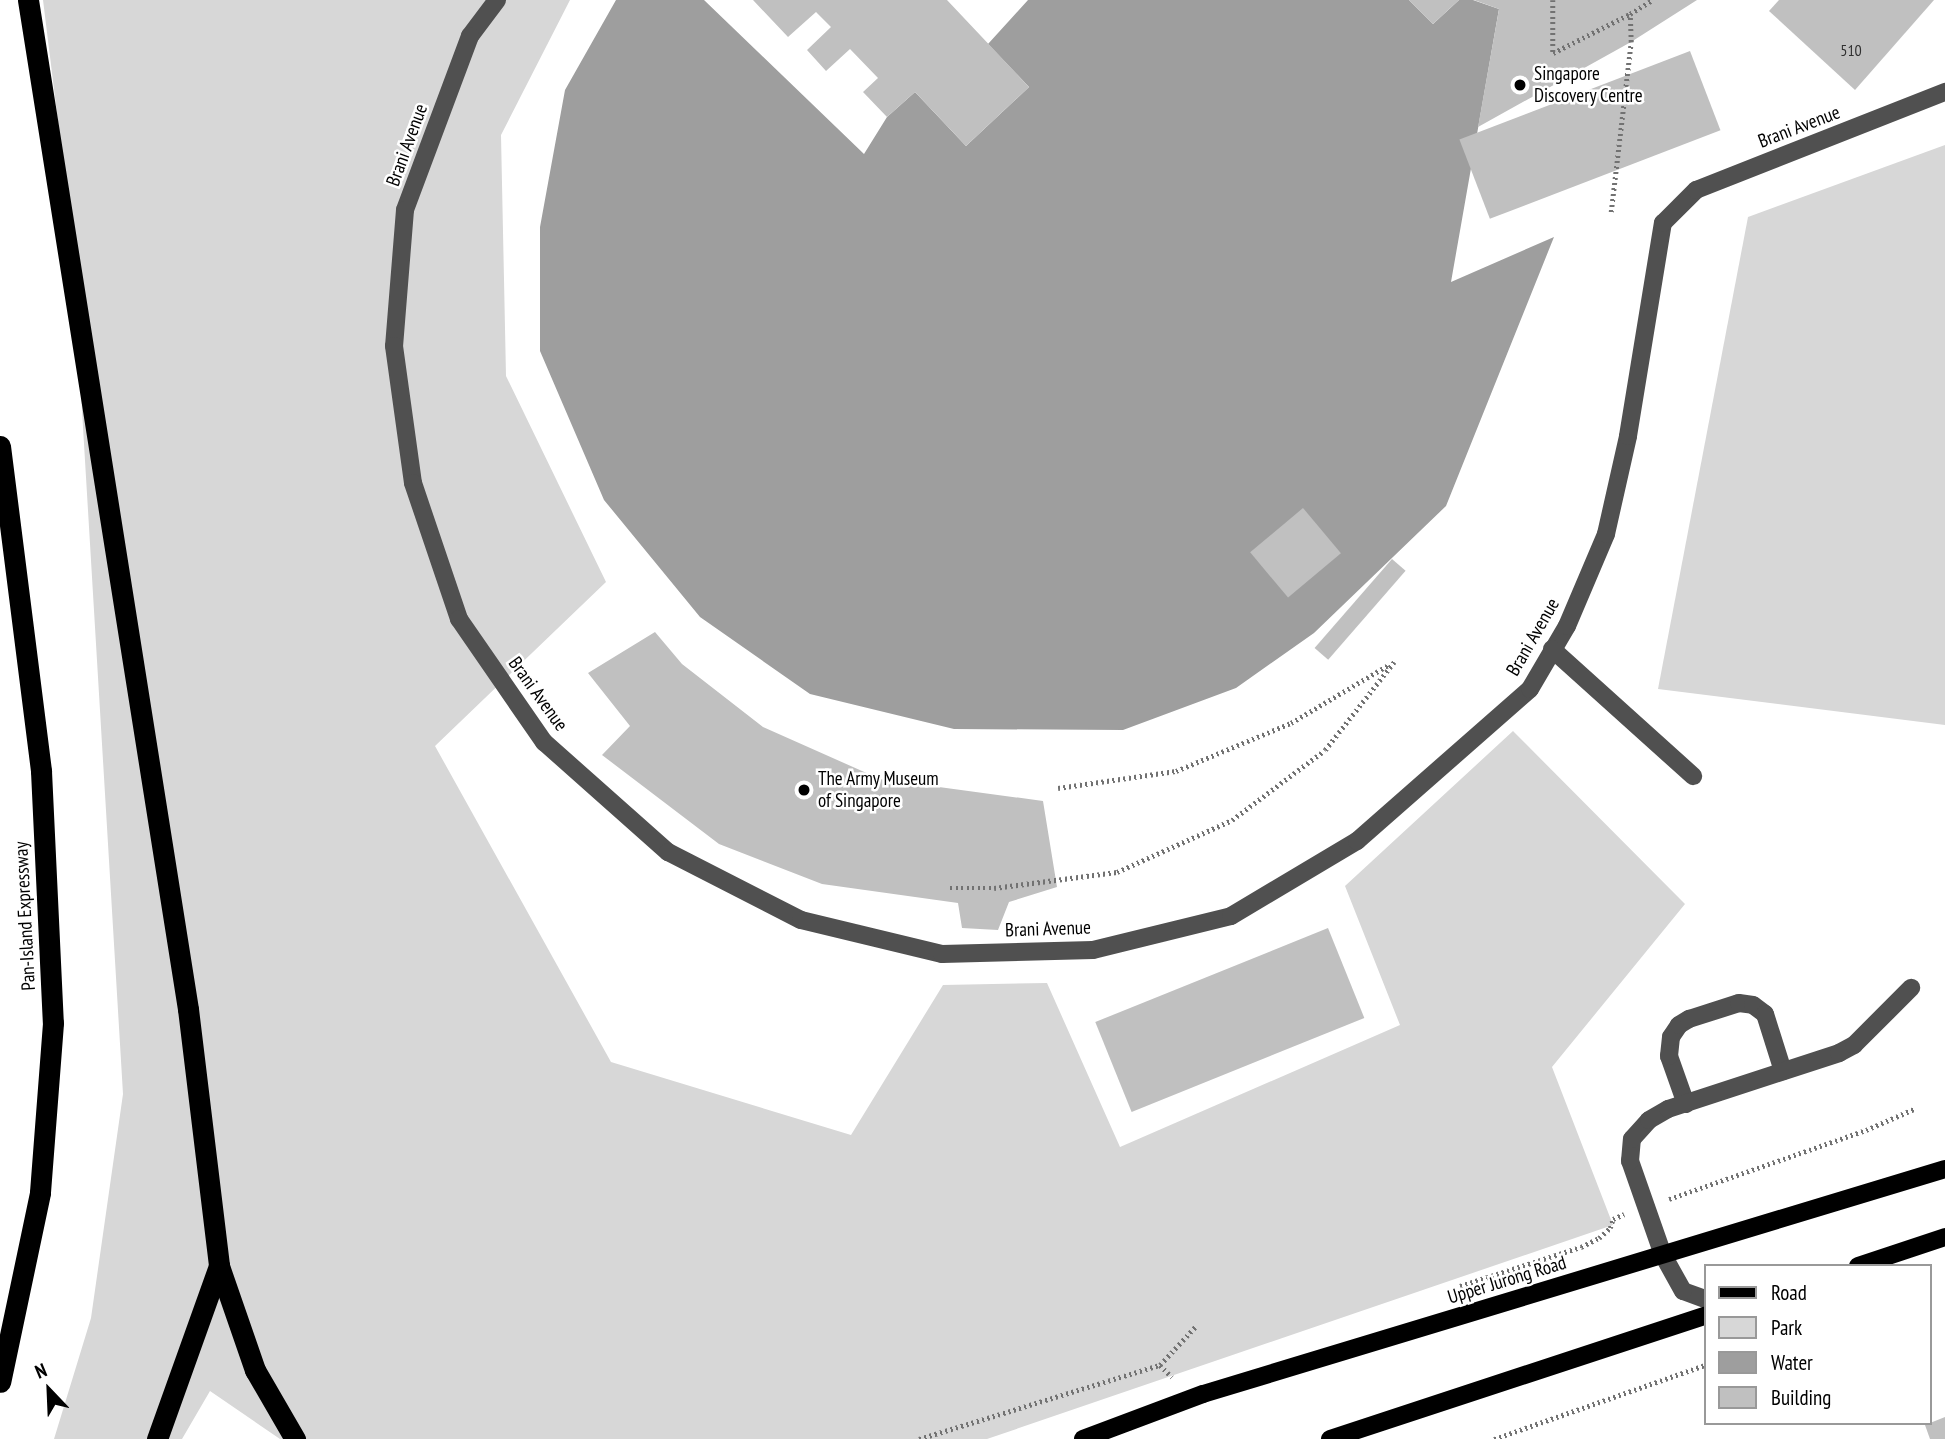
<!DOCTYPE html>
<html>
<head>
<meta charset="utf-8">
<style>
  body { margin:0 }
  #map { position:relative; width:1945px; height:1439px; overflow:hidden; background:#fff; font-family:"PT Sans Narrow",sans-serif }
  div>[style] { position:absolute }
  .green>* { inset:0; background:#d7d7d7 }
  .water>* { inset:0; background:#9e9e9e }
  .building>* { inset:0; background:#c0c0c0; transform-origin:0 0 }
  .path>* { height:4.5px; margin-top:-2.25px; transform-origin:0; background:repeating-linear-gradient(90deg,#727272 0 2px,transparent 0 5.5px) }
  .minor>* { height:18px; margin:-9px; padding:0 9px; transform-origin:9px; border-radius:9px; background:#505050 }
  .major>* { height:18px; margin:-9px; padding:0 9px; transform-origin:9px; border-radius:9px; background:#000 }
  .highway>* { height:21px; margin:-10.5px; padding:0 10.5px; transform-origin:10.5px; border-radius:10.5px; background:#000 }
  .dots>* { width:19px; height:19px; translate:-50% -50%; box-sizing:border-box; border:4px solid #fff; border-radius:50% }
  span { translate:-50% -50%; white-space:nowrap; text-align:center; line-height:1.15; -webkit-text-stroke:5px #fff; paint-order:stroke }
  .number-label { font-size:16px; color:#303030 }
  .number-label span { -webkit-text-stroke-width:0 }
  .poi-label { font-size:19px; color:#000 }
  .left { translate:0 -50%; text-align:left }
  .street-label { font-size:19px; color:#000 }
  .legend { position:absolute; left:1704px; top:1264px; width:228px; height:161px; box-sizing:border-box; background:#fff; border:2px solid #999; margin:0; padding:9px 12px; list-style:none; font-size:21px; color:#000 }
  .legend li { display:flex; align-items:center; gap:14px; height:35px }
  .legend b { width:35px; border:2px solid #999 }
  .north { position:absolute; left:14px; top:1355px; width:70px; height:70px; -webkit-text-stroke:5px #fff; paint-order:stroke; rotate:337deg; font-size:19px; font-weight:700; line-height:28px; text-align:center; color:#000 }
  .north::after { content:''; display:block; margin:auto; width:24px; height:32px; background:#000; clip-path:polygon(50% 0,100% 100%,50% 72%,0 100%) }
</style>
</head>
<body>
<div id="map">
  <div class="green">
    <div style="clip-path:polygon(43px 0,570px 0,501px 135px,506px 376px,606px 582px,435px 746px,611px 1062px,851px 1135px,943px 985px,1047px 983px,1120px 1147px,1400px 1025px,1345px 886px,1513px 731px,1685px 904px,1552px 1067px,1613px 1225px,987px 1439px,280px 1439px,210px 1391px,182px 1439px,54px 1439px,91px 1318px,123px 1094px,71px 227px)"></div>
    <div style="clip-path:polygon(1945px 145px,1945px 725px,1658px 689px,1748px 217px)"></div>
  </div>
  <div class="water">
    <div style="clip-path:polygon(616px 0,704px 0,864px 154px,887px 117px,915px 92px,966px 146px,1029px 87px,988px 44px,1028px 0,1409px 0,1433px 24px,1459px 0,1473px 0,1499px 9px,1451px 282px,1554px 237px,1446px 506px,1314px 633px,1236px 688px,1123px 730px,954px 729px,810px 694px,700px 617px,604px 500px,540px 351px,540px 227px,565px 90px)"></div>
  </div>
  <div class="building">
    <div style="clip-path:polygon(753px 0,947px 0,1029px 87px,966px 146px,915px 92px,887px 117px,863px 92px,878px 78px,850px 49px,826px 71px,807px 50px,831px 27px,816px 12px,788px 37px)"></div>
    <div style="clip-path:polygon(1409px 0,1459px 0,1433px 24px)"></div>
    <div style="clip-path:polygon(1474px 0,1697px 0,1631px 42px,1478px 127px,1499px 9px)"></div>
    <div style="clip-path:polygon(1779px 0,1934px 0,1855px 90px,1769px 11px)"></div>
    <div style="left:1690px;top:51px;width:85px;height:247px;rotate:69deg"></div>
    <div style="left:1303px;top:508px;width:59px;height:69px;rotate:50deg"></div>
    <div style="left:1392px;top:559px;width:18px;height:118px;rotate:41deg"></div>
    <div style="clip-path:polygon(655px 632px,682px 664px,763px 727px,880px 779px,1043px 801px,1057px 887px,1009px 902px,998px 930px,962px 928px,958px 903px,822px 884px,719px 844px,602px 755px,630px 726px,588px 673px)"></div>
    <div style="left:1328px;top:928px;width:97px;height:251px;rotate:68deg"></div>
    <div style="clip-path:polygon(1945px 1417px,1945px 1439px,1930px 1439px,1925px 1425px)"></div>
  </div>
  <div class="path">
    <div style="left:1553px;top:0;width:53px;rotate:90deg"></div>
    <div style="left:1553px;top:53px;width:86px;rotate:-26.9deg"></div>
    <div style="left:1611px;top:212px;width:171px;rotate:-83.3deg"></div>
    <div style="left:1631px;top:42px;width:28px;rotate:-92deg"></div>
    <div style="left:1630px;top:14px;width:26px;rotate:-32deg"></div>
    <div style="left:1058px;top:788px;width:119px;rotate:-8.2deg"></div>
    <div style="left:1176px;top:771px;width:125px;rotate:-22.7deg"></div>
    <div style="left:1291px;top:723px;width:115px;rotate:-30.8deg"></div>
    <div style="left:950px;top:888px;width:44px"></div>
    <div style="left:994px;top:888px;width:124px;rotate:-7.4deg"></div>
    <div style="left:1117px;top:872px;width:126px;rotate:-24.3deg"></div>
    <div style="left:1232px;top:820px;width:116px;rotate:-37deg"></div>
    <div style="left:1325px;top:750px;width:112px;rotate:-51.9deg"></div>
    <div style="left:1669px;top:1199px;width:209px;rotate:-19.3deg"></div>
    <div style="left:1866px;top:1130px;width:52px;rotate:-23.6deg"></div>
    <div style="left:1460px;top:1286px;width:127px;rotate:-17.9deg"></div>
    <div style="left:1581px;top:1247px;width:20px;rotate:-27deg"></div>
    <div style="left:1599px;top:1238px;width:15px;rotate:-42deg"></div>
    <div style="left:1610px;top:1228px;width:9px;rotate:-72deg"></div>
    <div style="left:1613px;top:1219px;width:12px;rotate:-24deg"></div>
    <div style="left:1160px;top:1365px;width:53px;rotate:-47.3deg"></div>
    <div style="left:919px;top:1439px;width:252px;rotate:-17.1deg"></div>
    <div style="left:1160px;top:1365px;width:17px;rotate:45deg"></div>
    <div style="left:1494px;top:1439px;width:224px;rotate:-19.3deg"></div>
  </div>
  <div class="minor">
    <div style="left:497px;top:0;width:45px;rotate:126.9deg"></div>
    <div style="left:470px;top:36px;width:186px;rotate:110.5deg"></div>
    <div style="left:405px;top:210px;width:136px;rotate:94.6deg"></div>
    <div style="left:394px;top:346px;width:138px;rotate:82.1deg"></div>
    <div style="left:413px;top:483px;width:144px;rotate:71.3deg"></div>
    <div style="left:459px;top:619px;width:150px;rotate:55.4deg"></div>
    <div style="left:544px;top:742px;width:166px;rotate:41.6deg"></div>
    <div style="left:668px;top:852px;width:149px;rotate:27.1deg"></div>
    <div style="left:801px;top:920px;width:145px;rotate:13.6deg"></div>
    <div style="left:942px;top:954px;width:151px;rotate:-1.5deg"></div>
    <div style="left:1093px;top:950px;width:142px;rotate:-13.8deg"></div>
    <div style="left:1231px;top:916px;width:147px;rotate:-30.8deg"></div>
    <div style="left:1357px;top:841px;width:230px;rotate:-41.3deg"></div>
    <div style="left:1530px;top:689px;width:73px;rotate:-59.6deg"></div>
    <div style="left:1567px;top:626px;width:100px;rotate:-67deg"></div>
    <div style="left:1606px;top:534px;width:100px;rotate:-77.3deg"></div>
    <div style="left:1628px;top:436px;width:216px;rotate:-80.7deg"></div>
    <div style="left:1663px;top:223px;width:47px;rotate:-45deg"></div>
    <div style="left:1696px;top:190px;width:268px;rotate:-21.5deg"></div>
    <div style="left:1552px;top:649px;width:190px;rotate:42deg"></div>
    <div style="left:1686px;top:1104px;width:51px;rotate:-109.5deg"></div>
    <div style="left:1669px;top:1056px;width:19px;rotate:-84deg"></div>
    <div style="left:1671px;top:1037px;width:14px;rotate:-56deg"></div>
    <div style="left:1679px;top:1025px;width:12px;rotate:-31deg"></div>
    <div style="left:1689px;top:1019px;width:52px;rotate:-17.7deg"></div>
    <div style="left:1739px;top:1003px;width:14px;rotate:8deg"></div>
    <div style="left:1753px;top:1005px;width:15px;rotate:37deg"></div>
    <div style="left:1765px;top:1014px;width:60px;rotate:72.5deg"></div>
    <div style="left:1705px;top:1299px;width:23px;rotate:-160deg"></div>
    <div style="left:1683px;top:1291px;width:41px;rotate:-119.1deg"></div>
    <div style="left:1663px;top:1255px;width:100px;rotate:-109.3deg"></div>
    <div style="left:1630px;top:1161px;width:22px;rotate:-85deg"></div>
    <div style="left:1632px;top:1139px;width:25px;rotate:-48deg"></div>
    <div style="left:1649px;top:1120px;width:22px;rotate:-30deg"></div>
    <div style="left:1668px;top:1109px;width:180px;rotate:-18.1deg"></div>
    <div style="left:1839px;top:1053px;width:17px;rotate:-28deg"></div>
    <div style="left:1854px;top:1045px;width:81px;rotate:-45deg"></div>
  </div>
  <div class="major">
    <div style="left:1858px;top:1266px;width:92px;rotate:-18.4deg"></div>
    <div style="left:1083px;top:1439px;width:128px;rotate:-20.6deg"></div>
    <div style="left:1203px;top:1394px;width:775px;rotate:-16.87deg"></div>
    <div style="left:1330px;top:1439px;width:395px;rotate:-18.2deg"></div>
  </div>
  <div class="highway">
    <div style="left:28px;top:0;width:1022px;rotate:80.99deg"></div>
    <div style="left:188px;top:1009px;width:259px;rotate:83.1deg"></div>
    <div style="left:219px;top:1266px;width:110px;rotate:70.9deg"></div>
    <div style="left:255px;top:1370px;width:80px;rotate:59.9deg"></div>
    <div style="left:0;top:446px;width:328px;rotate:82.8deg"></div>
    <div style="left:41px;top:771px;width:252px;rotate:87.3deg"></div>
    <div style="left:53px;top:1023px;width:170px;rotate:94.4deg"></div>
    <div style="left:40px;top:1193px;width:193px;rotate:101.9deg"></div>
    <div style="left:157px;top:1439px;width:184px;rotate:-70.3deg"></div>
  </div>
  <div class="dots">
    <div style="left:1520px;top:85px;background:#000"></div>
    <div style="left:804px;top:790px;background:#000"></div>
  </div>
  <div class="number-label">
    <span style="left:1851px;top:50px">510</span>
  </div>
  <div class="poi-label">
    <span class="left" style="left:1534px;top:85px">Singapore<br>Discovery Centre</span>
    <span class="left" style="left:818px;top:790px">The Army Museum<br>of Singapore</span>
  </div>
  <div class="street-label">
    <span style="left:1799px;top:127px;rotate:-21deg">Brani Avenue</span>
    <span style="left:407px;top:145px;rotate:-70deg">Brani Avenue</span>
    <span style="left:1533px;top:637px;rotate:-60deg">Brani Avenue</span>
    <span style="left:538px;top:694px;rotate:54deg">Brani Avenue</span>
    <span style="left:25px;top:916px;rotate:-93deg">Pan-Island Expressway</span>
    <span style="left:1048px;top:929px;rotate:-2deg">Brani Avenue</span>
    <span style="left:1507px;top:1280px;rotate:-17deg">Upper Jurong Road</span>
  </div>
  <ul class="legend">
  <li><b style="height:9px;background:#000"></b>Road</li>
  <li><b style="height:19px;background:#d7d7d7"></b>Park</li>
  <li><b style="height:19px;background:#9e9e9e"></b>Water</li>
  <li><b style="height:19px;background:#c0c0c0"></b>Building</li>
  </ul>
  <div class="north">N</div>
</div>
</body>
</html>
